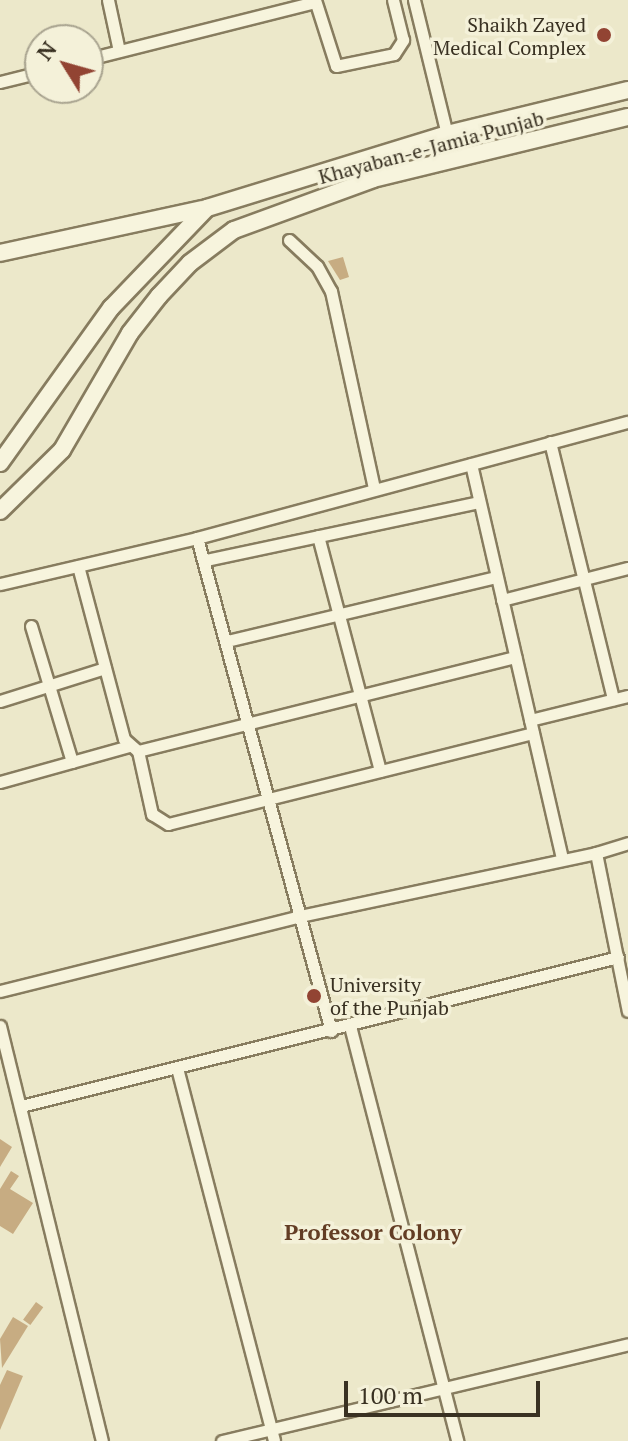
<!DOCTYPE html>
<html>
<head>
<meta charset="utf-8">
<style>
  body { margin:0 }
  #map { position:relative; width:628px; height:1441px; overflow:hidden; background:#ece8ca; font-family:"PT Serif",serif }
  div>[style] { position:absolute }
  .building>* { inset:0; background:#c7ac82; transform-origin:0 0 }
  .roads { filter:drop-shadow(2px 0 #877c5f) drop-shadow(-2px 0 #877c5f) drop-shadow(0 2px #877c5f) drop-shadow(0 -2px #877c5f) }
  .street>* { height:11px; margin:-5.5px; padding:0 5.5px; transform-origin:5.5px; border-radius:5.5px; background:#f7f4dd }
  .secondary>* { height:16px; margin:-8px; padding:0 8px; transform-origin:8px; border-radius:8px; background:#f7f4dd }
  .dots>* { width:22px; height:22px; translate:-50% -50%; box-sizing:border-box; border:4px solid #f4f1d9; border-radius:50% }
  span { translate:-50% -50%; white-space:nowrap; text-align:center; line-height:1.15; -webkit-text-stroke:7px #f4f1d9; paint-order:stroke }
  .poi-label { font-size:20px; color:#393122 }
  .right { translate:-100% -50%; text-align:right }
  .left { translate:0 -50%; text-align:left }
  .street-label { font-size:20px; color:#393122 }
  .neighbourhood-label { font-size:22px; color:#633d24; font-weight:700 }
  .north { position:absolute; left:24px; top:24px; width:80px; height:80px; box-sizing:border-box; background:#f4f1d9; border:2px solid #a9a490; border-radius:50%; rotate:307deg; font-size:22px; font-weight:700; line-height:32px; text-align:center; color:#393122 }
  .north::after { content:''; display:block; margin:auto; width:28px; height:36px; background:#924433; clip-path:polygon(50% 0,100% 100%,50% 72%,0 100%) }
  .scale { position:absolute; left:344px; top:1381px; width:196px; height:36px; box-sizing:border-box; border:4px solid #393122; border-top:0; padding-left:10px; font-size:24px; line-height:28px; white-space:nowrap; color:#393122; -webkit-text-stroke:6px #f4f1d9; paint-order:stroke }
</style>
</head>
<body>
<div id="map">
  <div class="building">
    <div style="clip-path:polygon(343px 257px,349px 277px,340px 280px,328px 261px)"></div>
    <div style="clip-path:polygon(0 1139px,12px 1147px,0 1167px)"></div>
    <div style="clip-path:polygon(11px 1171px,19px 1176px,10px 1189px,33px 1203px,13px 1234px,0 1226px,0 1189px)"></div>
    <div style="left:36px;top:1302px;width:9px;height:22px;rotate:36deg"></div>
    <div style="clip-path:polygon(13px 1317px,28px 1326px,2px 1368px,0 1339px)"></div>
    <div style="clip-path:polygon(7px 1370px,23px 1376px,0 1430px,0 1385px)"></div>
  </div>
  <div class="roads">
    <div class="street">
      <div style="left:108px;top:0;width:52px;rotate:77.8deg"></div>
      <div style="left:315px;top:0;width:69px;rotate:72.3deg"></div>
      <div style="left:336px;top:66px;width:59px;rotate:-11.7deg"></div>
      <div style="left:394px;top:54px;width:17px;rotate:-57deg"></div>
      <div style="left:403px;top:40px;width:41px;rotate:-104deg"></div>
      <div style="left:414px;top:0;width:138px;rotate:76.2deg"></div>
      <div style="left:88px;top:59px;width:234px;rotate:-14.1deg"></div>
      <div style="left:0;top:82px;width:41px;rotate:-14deg"></div>
      <div style="left:289px;top:240px;width:38px;rotate:43deg"></div>
      <div style="left:317px;top:266px;width:29px;rotate:61deg"></div>
      <div style="left:331px;top:291px;width:203px;rotate:77.7deg"></div>
      <div style="left:550px;top:442px;width:265px;rotate:76.2deg"></div>
      <div style="left:471px;top:464px;width:404px;rotate:77deg"></div>
      <div style="left:318px;top:536px;width:243px;rotate:75.2deg"></div>
      <div style="left:197px;top:538px;width:511px;rotate:74.79deg"></div>
      <div style="left:206px;top:560px;width:279px;rotate:-12deg"></div>
      <div style="left:78px;top:566px;width:179px;rotate:75.1deg"></div>
      <div style="left:124px;top:739px;width:18px;rotate:41deg"></div>
      <div style="left:138px;top:751px;width:389px;rotate:-14deg"></div>
      <div style="left:0;top:584px;width:202px;rotate:-13.1deg"></div>
      <div style="left:197px;top:538px;width:446px;rotate:-15.1deg"></div>
      <div style="left:502px;top:600px;width:130px;rotate:-14.3deg"></div>
      <div style="left:31px;top:626px;width:142px;rotate:73.2deg"></div>
      <div style="left:227px;top:641px;width:277px;rotate:-13.4deg"></div>
      <div style="left:0;top:701px;width:110px;rotate:-17.4deg"></div>
      <div style="left:530px;top:720px;width:101px;rotate:-13.8deg"></div>
      <div style="left:138px;top:751px;width:65px;rotate:77.5deg"></div>
      <div style="left:152px;top:814px;width:19px;rotate:32deg"></div>
      <div style="left:168px;top:824px;width:376px;rotate:-14deg"></div>
      <div style="left:0;top:782px;width:134px;rotate:-15.6deg"></div>
      <div style="left:596px;top:853px;width:34px;rotate:-17deg"></div>
      <div style="left:0;top:991px;width:309px;rotate:-14deg"></div>
      <div style="left:300px;top:916px;width:303px;rotate:-12deg"></div>
      <div style="left:596px;top:853px;width:161px;rotate:78.6deg"></div>
      <div style="left:0;top:1026px;width:427px;rotate:76.2deg"></div>
      <div style="left:350px;top:1026px;width:429px;rotate:75.5deg"></div>
      <div style="left:177px;top:1068px;width:385px;rotate:75.4deg"></div>
      <div style="left:21px;top:1106px;width:615px;rotate:-14.01deg"></div>
      <div style="left:222px;top:1441px;width:417px;rotate:-13.4deg"></div>
    </div>
    <div class="secondary">
      <div style="left:0;top:253px;width:207px;rotate:-12.3deg"></div>
      <div style="left:0;top:463px;width:191px;rotate:-54.4deg"></div>
      <div style="left:111px;top:308px;width:139px;rotate:-46.2deg"></div>
      <div style="left:207px;top:208px;width:251px;rotate:-17.1deg"></div>
      <div style="left:447px;top:134px;width:186px;rotate:-13.7deg"></div>
      <div style="left:0;top:511px;width:87px;rotate:-44.5deg"></div>
      <div style="left:62px;top:450px;width:135px;rotate:-59.8deg"></div>
      <div style="left:130px;top:333px;width:47px;rotate:-51.9deg"></div>
      <div style="left:159px;top:296px;width:45px;rotate:-46.8deg"></div>
      <div style="left:190px;top:263px;width:55px;rotate:-36.9deg"></div>
      <div style="left:234px;top:230px;width:148px;rotate:-20.1deg"></div>
      <div style="left:373px;top:179px;width:262px;rotate:-13.7deg"></div>
    </div>
  </div>
  <div class="dots">
    <div style="left:604px;top:35px;background:#924433"></div>
    <div style="left:314px;top:996px;background:#924433"></div>
  </div>
  <div class="poi-label">
    <span class="right" style="left:586px;top:36px">Shaikh Zayed<br>Medical Complex</span>
    <span class="left" style="left:330px;top:996px">University<br>of the Punjab</span>
  </div>
  <div class="street-label">
    <span style="left:431px;top:147px;rotate:-15deg">Khayaban-e-Jamia Punjab</span>
  </div>
  <div class="neighbourhood-label">
    <span style="left:373px;top:1232px">Professor Colony</span>
  </div>
  <div class="north">N</div>
  <div class="scale">100 m</div>
</div>
</body>
</html>
